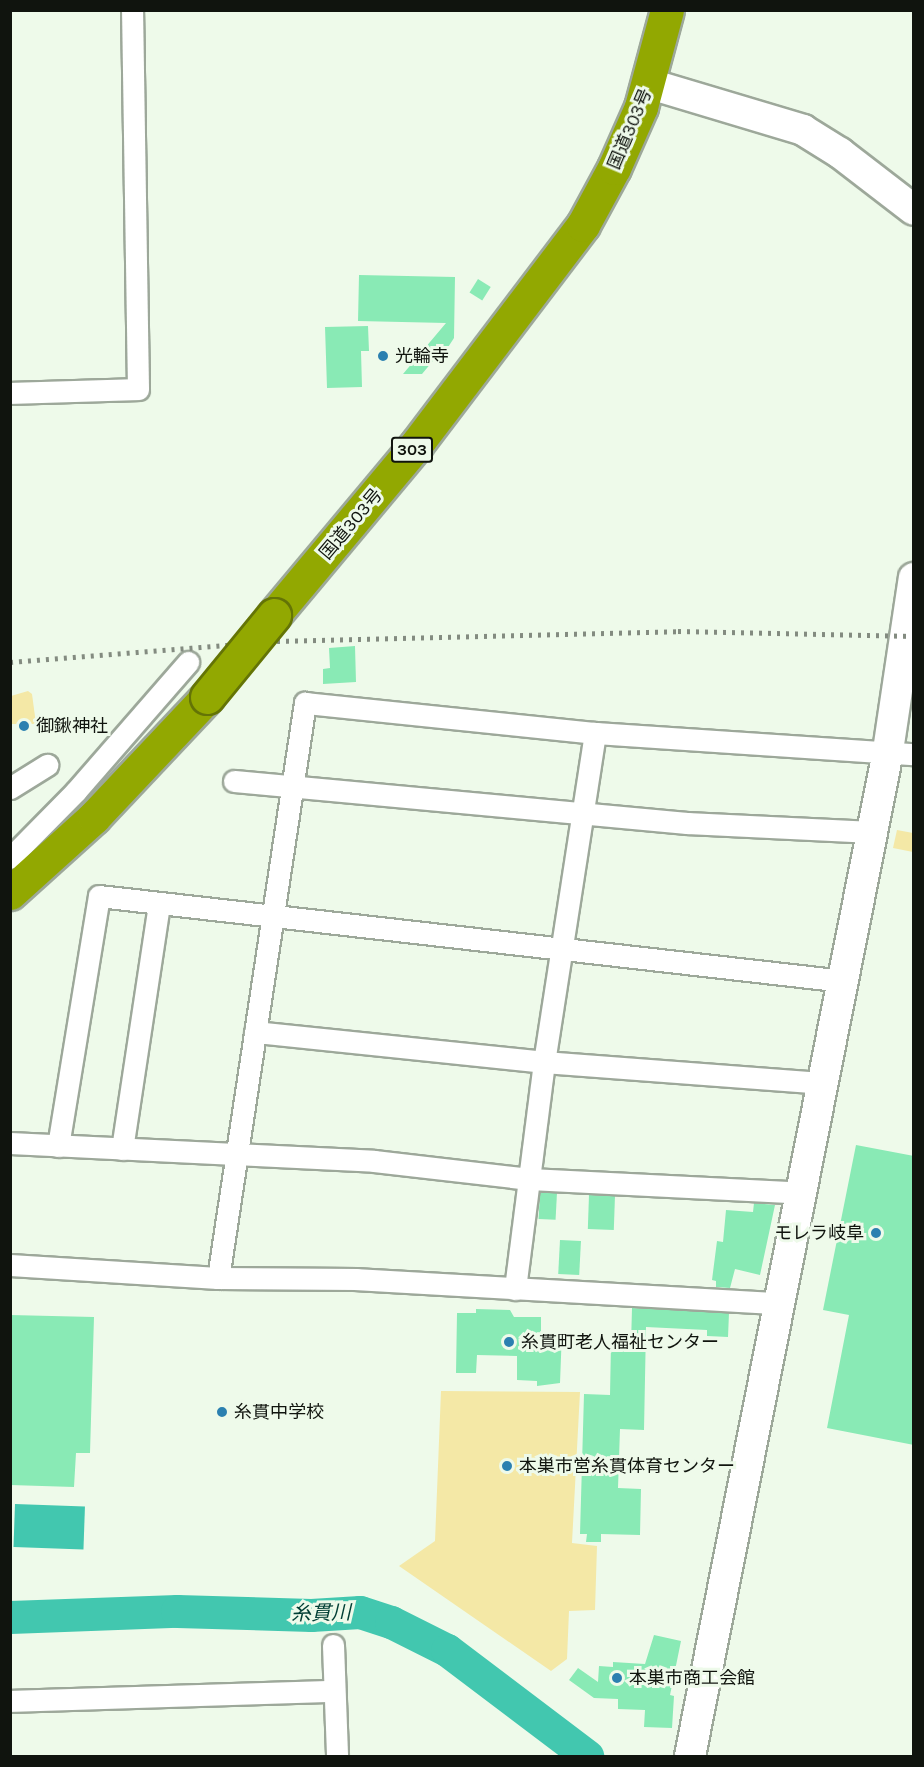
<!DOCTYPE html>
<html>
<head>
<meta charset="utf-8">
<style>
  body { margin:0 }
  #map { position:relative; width:924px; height:1767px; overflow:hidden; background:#eefaea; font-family:Karla,"Noto Sans JP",sans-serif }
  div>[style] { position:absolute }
  .green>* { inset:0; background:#f4e8a6 }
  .water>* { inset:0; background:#42c7af; transform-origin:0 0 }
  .river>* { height:33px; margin:-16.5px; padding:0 16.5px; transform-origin:16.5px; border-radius:16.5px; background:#42c7af }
  .building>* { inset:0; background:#89eab5; transform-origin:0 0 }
  .roads { filter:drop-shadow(2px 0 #9da89a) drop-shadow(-2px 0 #9da89a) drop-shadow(0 2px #9da89a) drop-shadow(0 -2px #9da89a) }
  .street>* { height:21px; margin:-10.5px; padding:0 10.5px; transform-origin:10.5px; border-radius:10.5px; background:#fff }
  .secondary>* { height:30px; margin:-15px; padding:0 15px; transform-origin:15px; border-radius:15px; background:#fff }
  .highway>* { height:33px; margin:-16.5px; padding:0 16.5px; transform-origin:16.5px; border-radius:16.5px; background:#92a801 }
  .rail>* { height:4.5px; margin-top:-2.25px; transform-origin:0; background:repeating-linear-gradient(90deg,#838b80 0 3px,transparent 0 9px) }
  .bridges { filter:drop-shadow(2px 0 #647406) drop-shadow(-2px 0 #647406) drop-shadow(0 2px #647406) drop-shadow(0 -2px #647406) }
  .highway-bridge>* { height:33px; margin:-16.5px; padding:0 16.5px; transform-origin:16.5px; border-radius:16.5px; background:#92a801 }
  .dots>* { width:16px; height:16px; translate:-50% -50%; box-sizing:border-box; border:3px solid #eefaea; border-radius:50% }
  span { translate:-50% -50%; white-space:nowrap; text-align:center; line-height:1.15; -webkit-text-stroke:6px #eefaea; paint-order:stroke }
  .shield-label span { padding:2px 4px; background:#eefaea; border:2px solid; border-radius:4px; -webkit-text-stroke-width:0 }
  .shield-label { font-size:16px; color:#10140e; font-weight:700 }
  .street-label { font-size:18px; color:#10140e }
  .poi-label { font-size:18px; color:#10140e }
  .left { translate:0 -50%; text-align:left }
  .right { translate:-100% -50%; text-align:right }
  .water-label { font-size:20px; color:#003e34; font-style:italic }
  .frame { position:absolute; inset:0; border:12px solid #10140e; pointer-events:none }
</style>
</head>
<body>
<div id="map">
  <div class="green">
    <div style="clip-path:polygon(28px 691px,32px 694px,36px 724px,11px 724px,11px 696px)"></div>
    <div style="clip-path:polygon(897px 830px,913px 833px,913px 852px,893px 848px)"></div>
    <div style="clip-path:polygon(441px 1391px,580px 1392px,572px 1543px,597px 1546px,595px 1610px,569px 1611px,567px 1659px,551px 1671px,399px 1566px,435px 1541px)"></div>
  </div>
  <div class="water">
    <div style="left:15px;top:1504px;width:70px;height:43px;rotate:2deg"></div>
  </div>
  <div class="river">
    <div style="left:10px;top:1617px;width:167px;rotate:-2.1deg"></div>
    <div style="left:177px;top:1611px;width:134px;rotate:1.7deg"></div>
    <div style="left:311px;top:1615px;width:49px;rotate:-3.5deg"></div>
    <div style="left:360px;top:1612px;width:33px;rotate:18deg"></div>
    <div style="left:391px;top:1622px;width:63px;rotate:26.6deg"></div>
    <div style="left:447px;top:1650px;width:176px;rotate:37.1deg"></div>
  </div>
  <div class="building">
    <div style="clip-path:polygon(359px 275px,455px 277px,454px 338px,441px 358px,437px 356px,422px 374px,403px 374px,446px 323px,358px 321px)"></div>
    <div style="left:478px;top:279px;width:15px;height:16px;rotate:32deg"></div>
    <div style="clip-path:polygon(368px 326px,369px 351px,361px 351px,362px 387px,327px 388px,325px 327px)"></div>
    <div style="clip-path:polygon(355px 646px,356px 682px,323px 684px,323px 669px,330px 668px,329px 648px)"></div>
    <div style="clip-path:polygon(856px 1145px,914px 1156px,914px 1445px,827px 1428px,849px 1315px,823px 1310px)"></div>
    <div style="left:540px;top:1192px;width:17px;height:27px;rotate:3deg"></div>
    <div style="left:589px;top:1195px;width:26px;height:34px;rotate:2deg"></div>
    <div style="clip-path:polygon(754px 1203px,775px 1205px,760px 1275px,735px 1269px,730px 1288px,716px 1287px,716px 1281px,712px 1280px,717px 1241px,723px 1242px,726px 1210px,753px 1212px)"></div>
    <div style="left:560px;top:1240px;width:21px;height:34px;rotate:3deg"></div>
    <div style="clip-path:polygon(632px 1308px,729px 1313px,728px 1337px,707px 1336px,707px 1330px,646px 1327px,644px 1430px,620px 1429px,618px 1488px,641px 1489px,640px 1535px,601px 1534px,601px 1542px,586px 1542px,587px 1534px,580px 1534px,584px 1394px,610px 1395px,611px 1344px,631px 1344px)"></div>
    <div style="clip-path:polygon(476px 1309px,510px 1310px,514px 1317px,541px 1317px,541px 1331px,562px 1331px,560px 1383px,537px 1386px,537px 1381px,517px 1380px,517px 1356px,477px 1355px,476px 1373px,456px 1373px,457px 1313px,476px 1313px)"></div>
    <div style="clip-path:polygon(10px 1315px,94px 1317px,90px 1453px,76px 1453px,74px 1487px,10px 1485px)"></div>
    <div style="clip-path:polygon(654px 1635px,681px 1641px,670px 1695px,674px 1696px,672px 1728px,644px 1727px,645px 1710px,618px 1709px,618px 1699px,594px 1698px,569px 1680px,578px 1668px,598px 1682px,599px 1666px,613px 1667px,613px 1662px,645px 1664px)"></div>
  </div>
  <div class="roads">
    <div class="street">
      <div style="left:10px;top:393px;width:128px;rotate:-1.8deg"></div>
      <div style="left:138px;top:389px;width:379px;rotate:-90.9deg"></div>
      <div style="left:595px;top:733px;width:320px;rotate:3.8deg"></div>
      <div style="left:234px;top:781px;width:455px;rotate:5.3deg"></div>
      <div style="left:687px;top:823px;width:186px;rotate:2.8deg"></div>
      <div style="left:10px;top:788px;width:44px;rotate:-31.9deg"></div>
      <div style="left:10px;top:858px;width:94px;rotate:-45.4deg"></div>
      <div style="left:76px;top:791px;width:171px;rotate:-49deg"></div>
      <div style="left:255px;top:1032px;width:291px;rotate:5.9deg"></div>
      <div style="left:544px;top:1062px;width:281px;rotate:4.3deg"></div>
      <div style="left:10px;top:1143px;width:364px;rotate:2.8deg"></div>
      <div style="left:374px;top:1161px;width:157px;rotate:6.6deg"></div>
      <div style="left:530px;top:1179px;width:273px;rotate:2.9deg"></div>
      <div style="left:58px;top:1146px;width:253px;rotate:-80.7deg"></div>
      <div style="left:99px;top:896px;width:750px;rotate:6.51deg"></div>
      <div style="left:122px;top:1149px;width:248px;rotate:-81.4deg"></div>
      <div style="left:10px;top:1265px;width:208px;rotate:3.6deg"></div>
      <div style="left:218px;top:1278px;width:138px;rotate:0.4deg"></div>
      <div style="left:356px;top:1279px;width:421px;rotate:3.3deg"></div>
      <div style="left:218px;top:1278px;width:582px;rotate:-81.4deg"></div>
      <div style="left:305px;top:703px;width:292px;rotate:5.9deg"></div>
      <div style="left:595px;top:733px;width:333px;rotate:98.8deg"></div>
      <div style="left:544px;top:1062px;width:229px;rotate:97.3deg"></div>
      <div style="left:333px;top:1645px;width:111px;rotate:87.9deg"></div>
      <div style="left:10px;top:1701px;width:323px;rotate:-1.8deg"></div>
    </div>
    <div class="secondary">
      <div style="left:650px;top:84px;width:160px;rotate:16.7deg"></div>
      <div style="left:803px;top:130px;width:44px;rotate:31.9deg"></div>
      <div style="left:840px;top:153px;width:93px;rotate:37.6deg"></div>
      <div style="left:690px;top:1756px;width:1024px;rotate:-78.85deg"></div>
      <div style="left:888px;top:751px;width:175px;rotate:-81.5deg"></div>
    </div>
    <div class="highway">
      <div style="left:274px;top:615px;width:222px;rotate:-50.1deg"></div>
      <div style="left:416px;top:445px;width:276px;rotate:-52.8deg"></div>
      <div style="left:583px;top:225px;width:65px;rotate:-61.5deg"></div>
      <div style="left:614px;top:168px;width:67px;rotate:-66.1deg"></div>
      <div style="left:641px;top:107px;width:100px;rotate:-75deg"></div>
      <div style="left:10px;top:893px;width:113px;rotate:-42.1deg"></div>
      <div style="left:94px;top:817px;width:165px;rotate:-46.7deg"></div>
    </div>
  </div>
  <div class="rail">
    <div style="left:10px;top:662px;width:268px;rotate:-4.5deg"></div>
    <div style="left:277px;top:641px;width:401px;rotate:-1.4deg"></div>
    <div style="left:678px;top:631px;width:236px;rotate:1.2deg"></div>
  </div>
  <div class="bridges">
    <div class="highway-bridge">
      <div style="left:207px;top:697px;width:106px;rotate:-50.7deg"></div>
    </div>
  </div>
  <div class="dots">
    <div style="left:383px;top:356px;background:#2b80b0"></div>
    <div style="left:24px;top:726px;background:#2b80b0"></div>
    <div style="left:876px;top:1233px;background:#2b80b0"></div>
    <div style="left:509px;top:1342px;background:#2b80b0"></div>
    <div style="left:222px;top:1412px;background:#2b80b0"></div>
    <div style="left:507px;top:1466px;background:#2b80b0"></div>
    <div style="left:617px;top:1678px;background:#2b80b0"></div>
  </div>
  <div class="shield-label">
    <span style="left:412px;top:450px">303</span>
  </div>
  <div class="street-label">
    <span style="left:630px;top:129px;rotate:-67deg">国道303号</span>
    <span style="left:351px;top:524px;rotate:-50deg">国道303号</span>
  </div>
  <div class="poi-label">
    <span class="left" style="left:395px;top:356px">光輪寺</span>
    <span class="left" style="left:36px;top:726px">御鍬神社</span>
    <span class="right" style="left:864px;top:1233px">モレラ岐阜</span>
    <span class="left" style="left:521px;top:1342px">糸貫町老人福祉センター</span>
    <span class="left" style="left:234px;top:1412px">糸貫中学校</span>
    <span class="left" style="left:519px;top:1466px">本巣市営糸貫体育センター</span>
    <span class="left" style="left:629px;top:1678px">本巣市商工会館</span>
  </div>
  <div class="water-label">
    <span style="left:321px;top:1613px;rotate:-1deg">糸貫川</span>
  </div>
  <div class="frame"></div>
</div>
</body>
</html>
